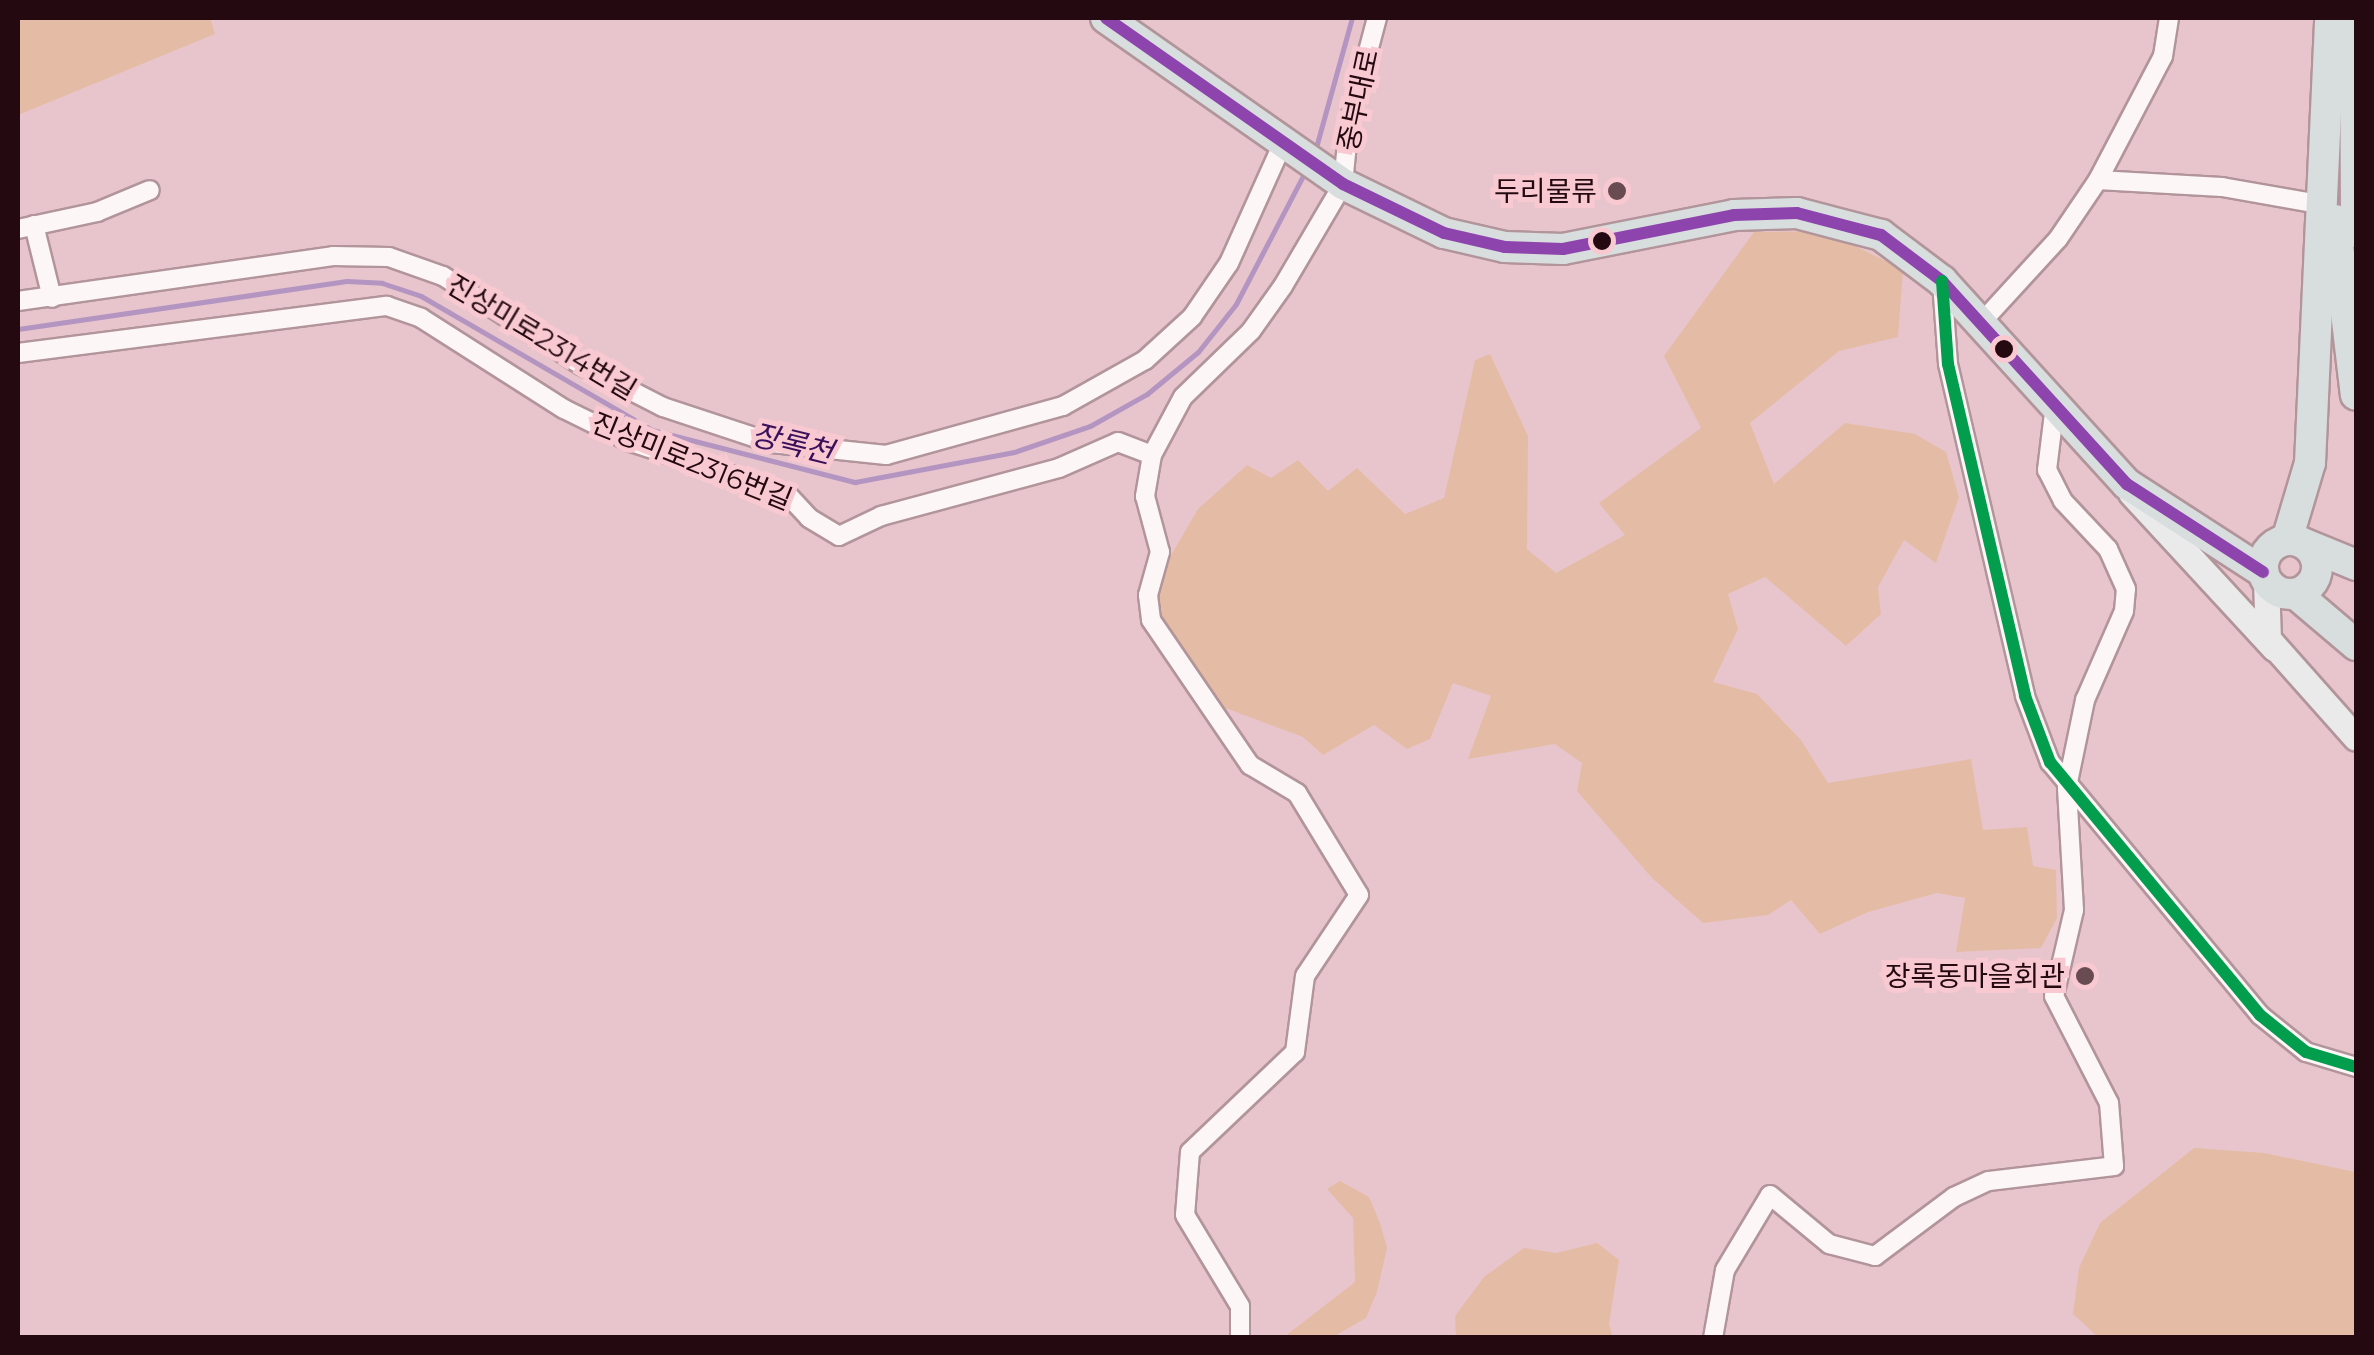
<!DOCTYPE html>
<html>
<head>
<meta charset="utf-8">
<style>
  body { margin:0 }
  #map { position:relative; width:2374px; height:1355px; overflow:hidden; background:#e8c5cc; font-family:Montserrat,"Noto Sans KR",sans-serif }
  div>[style] { position:absolute }
  .green>* { inset:0; background:#e4bca6 }
  .stream>* { height:5px; margin:-2.5px; padding:0 2.5px; transform-origin:2.5px; border-radius:2.5px; background:#b495c2 }
  .roads { filter:drop-shadow(2px 0 #b2959b) drop-shadow(-2px 0 #b2959b) drop-shadow(0 2px #b2959b) drop-shadow(0 -2px #b2959b) }
  .street>* { height:18px; margin:-9px; padding:0 9px; transform-origin:9px; border-radius:9px; background:#fcf6f7 }
  .secondary>* { height:25px; margin:-12.5px; padding:0 12.5px; transform-origin:12.5px; border-radius:12.5px; background:#eaeaeb }
  .primary>* { height:30px; margin:-15px; padding:0 15px; transform-origin:15px; border-radius:15px; background:#d8dede }
  .primary>.ring { margin:-15px; padding:0; box-sizing:content-box; background:none; border:30px solid #d8dede; border-radius:50% }
  .bus-1>* { height:12px; margin:-6px; padding:0 6px; transform-origin:6px; border-radius:6px; background:#8e44ad }
  .bus-2>* { height:12px; margin:-6px; padding:0 6px; transform-origin:6px; border-radius:6px; background:#029e4e }
  .dots>* { width:28px; height:28px; translate:-50% -50%; box-sizing:border-box; border:5px solid #f9c9d2; border-radius:50% }
  span { translate:-50% -50%; white-space:nowrap; text-align:center; line-height:1.15; -webkit-text-stroke:10px #f9c9d2; paint-order:stroke }
  .street-label { font-size:28px; color:#240910 }
  .poi-label { font-size:28px; color:#240910 }
  .right { translate:-100% -50%; text-align:right }
  .water-label { font-size:30px; color:#3b105a; font-style:italic }
  .frame { position:absolute; inset:0; border:20px solid #240910; pointer-events:none }
</style>
</head>
<body>
<div id="map">
  <div class="green">
    <div style="clip-path:polygon(18px 18px,210px 18px,215px 34px,18px 115px)"></div>
    <div style="clip-path:polygon(1826px 231px,1903px 270px,1898px 337px,1839px 351px,1750px 423px,1774px 484px,1845px 423px,1915px 434px,1946px 452px,1959px 497px,1936px 563px,1904px 540px,1878px 587px,1881px 614px,1846px 646px,1765px 577px,1728px 594px,1738px 629px,1713px 682px,1757px 694px,1801px 740px,1828px 783px,1971px 759px,1983px 830px,2027px 827px,2033px 866px,2056px 870px,2057px 918px,2041px 948px,1956px 952px,1965px 898px,1937px 893px,1868px 912px,1820px 934px,1791px 900px,1768px 915px,1703px 923px,1652px 878px,1577px 791px,1582px 763px,1555px 744px,1468px 759px,1491px 696px,1453px 683px,1430px 739px,1407px 749px,1374px 725px,1323px 755px,1303px 737px,1220px 706px,1153px 619px,1166px 564px,1198px 509px,1247px 465px,1271px 478px,1298px 460px,1328px 491px,1357px 468px,1405px 514px,1444px 498px,1475px 360px,1490px 354px,1528px 436px,1527px 549px,1556px 573px,1625px 535px,1599px 503px,1701px 428px,1664px 356px,1754px 232px)"></div>
    <div style="clip-path:polygon(2194px 1148px,2264px 1153px,2356px 1172px,2356px 1337px,2098px 1337px,2073px 1314px,2079px 1268px,2100px 1223px)"></div>
    <div style="clip-path:polygon(1340px 1181px,1369px 1197px,1380px 1223px,1387px 1248px,1377px 1292px,1366px 1318px,1333px 1337px,1284px 1337px,1355px 1282px,1353px 1218px,1327px 1189px)"></div>
    <div style="clip-path:polygon(1597px 1243px,1619px 1260px,1609px 1324px,1613px 1337px,1456px 1337px,1455px 1316px,1484px 1277px,1524px 1248px,1556px 1253px)"></div>
  </div>
  <div class="stream">
    <div style="left:1315px;top:151px;width:138px;rotate:-74.5deg"></div>
    <div style="left:18px;top:329px;width:332px;rotate:-8.3deg"></div>
    <div style="left:347px;top:281px;width:35px;rotate:3deg"></div>
    <div style="left:382px;top:283px;width:41px;rotate:18.4deg"></div>
    <div style="left:421px;top:296px;width:267px;rotate:30.1deg"></div>
    <div style="left:652px;top:430px;width:210px;rotate:14.4deg"></div>
    <div style="left:855px;top:482px;width:162px;rotate:-10.7deg"></div>
    <div style="left:1014px;top:452px;width:80px;rotate:-18.9deg"></div>
    <div style="left:1090px;top:426px;width:65px;rotate:-29.3deg"></div>
    <div style="left:1147px;top:394px;width:66px;rotate:-39.5deg"></div>
    <div style="left:1198px;top:352px;width:61px;rotate:-51.6deg"></div>
    <div style="left:1236px;top:304px;width:151px;rotate:-62.4deg"></div>
  </div>
  <div class="roads">
    <div class="street">
      <div style="left:2098px;top:180px;width:124px;rotate:3.2deg"></div>
      <div style="left:2222px;top:187px;width:86px;rotate:10deg"></div>
      <div style="left:34px;top:225px;width:75px;rotate:76.1deg"></div>
      <div style="left:18px;top:229px;width:81px;rotate:-12.1deg"></div>
      <div style="left:97px;top:212px;width:57px;rotate:-22.5deg"></div>
      <div style="left:1942px;top:282px;width:82px;rotate:85.8deg"></div>
      <div style="left:1948px;top:364px;width:341px;rotate:76.9deg"></div>
      <div style="left:2025px;top:696px;width:71px;rotate:69.3deg"></div>
      <div style="left:2050px;top:762px;width:329px;rotate:50.3deg"></div>
      <div style="left:2260px;top:1015px;width:59px;rotate:38.8deg"></div>
      <div style="left:2306px;top:1052px;width:52px;rotate:16.7deg"></div>
      <div style="left:18px;top:301px;width:318px;rotate:-8.1deg"></div>
      <div style="left:333px;top:256px;width:56px;rotate:1deg"></div>
      <div style="left:389px;top:257px;width:57px;rotate:19.4deg"></div>
      <div style="left:443px;top:276px;width:164px;rotate:32.8deg"></div>
      <div style="left:581px;top:365px;width:92px;rotate:27.1deg"></div>
      <div style="left:663px;top:407px;width:115px;rotate:18.3deg"></div>
      <div style="left:772px;top:443px;width:115px;rotate:6deg"></div>
      <div style="left:886px;top:455px;width:184px;rotate:-15.5deg"></div>
      <div style="left:1063px;top:406px;width:94px;rotate:-29.3deg"></div>
      <div style="left:1145px;top:360px;width:64px;rotate:-42.5deg"></div>
      <div style="left:1192px;top:317px;width:65px;rotate:-55.6deg"></div>
      <div style="left:1229px;top:263px;width:132px;rotate:-65.8deg"></div>
      <div style="left:1980px;top:324px;width:115px;rotate:-47.5deg"></div>
      <div style="left:2058px;top:239px;width:71px;rotate:-55.9deg"></div>
      <div style="left:2098px;top:180px;width:140px;rotate:-62.3deg"></div>
      <div style="left:2163px;top:56px;width:38px;rotate:-81deg"></div>
      <div style="left:18px;top:353px;width:372px;rotate:-7.3deg"></div>
      <div style="left:387px;top:306px;width:36px;rotate:19deg"></div>
      <div style="left:421px;top:318px;width:169px;rotate:32.5deg"></div>
      <div style="left:564px;top:409px;width:75px;rotate:26.2deg"></div>
      <div style="left:631px;top:442px;width:163px;rotate:18.2deg"></div>
      <div style="left:786px;top:493px;width:34px;rotate:47deg"></div>
      <div style="left:809px;top:518px;width:35px;rotate:31deg"></div>
      <div style="left:839px;top:536px;width:47px;rotate:-25.5deg"></div>
      <div style="left:881px;top:516px;width:184px;rotate:-15.1deg"></div>
      <div style="left:1059px;top:468px;width:64px;rotate:-23.8deg"></div>
      <div style="left:1118px;top:442px;width:36px;rotate:21deg"></div>
      <div style="left:1152px;top:455px;width:66px;rotate:-61.9deg"></div>
      <div style="left:1183px;top:397px;width:95px;rotate:-44.1deg"></div>
      <div style="left:1251px;top:331px;width:55px;rotate:-54.6deg"></div>
      <div style="left:1283px;top:286px;width:118px;rotate:-59.5deg"></div>
      <div style="left:1343px;top:184px;width:61px;rotate:-84.4deg"></div>
      <div style="left:1349px;top:123px;width:109px;rotate:-75.1deg"></div>
      <div style="left:1152px;top:455px;width:42px;rotate:99.7deg"></div>
      <div style="left:1145px;top:496px;width:58px;rotate:75deg"></div>
      <div style="left:1160px;top:552px;width:45px;rotate:105.6deg"></div>
      <div style="left:1148px;top:595px;width:25px;rotate:83deg"></div>
      <div style="left:1151px;top:620px;width:176px;rotate:55.7deg"></div>
      <div style="left:1250px;top:765px;width:55px;rotate:30.8deg"></div>
      <div style="left:1297px;top:793px;width:119px;rotate:58.7deg"></div>
      <div style="left:1359px;top:895px;width:97px;rotate:123.7deg"></div>
      <div style="left:1305px;top:976px;width:77px;rotate:97.5deg"></div>
      <div style="left:1295px;top:1052px;width:145px;rotate:136.4deg"></div>
      <div style="left:1190px;top:1152px;width:63px;rotate:94.5deg"></div>
      <div style="left:1185px;top:1215px;width:106px;rotate:58.9deg"></div>
      <div style="left:1240px;top:1306px;width:32px;rotate:90deg"></div>
      <div style="left:1713px;top:1338px;width:69px;rotate:-80deg"></div>
      <div style="left:1725px;top:1270px;width:87px;rotate:-59deg"></div>
      <div style="left:1770px;top:1195px;width:77px;rotate:39.7deg"></div>
      <div style="left:1829px;top:1244px;width:48px;rotate:14.6deg"></div>
      <div style="left:1875px;top:1256px;width:99px;rotate:-36.8deg"></div>
      <div style="left:1954px;top:1197px;width:38px;rotate:-25deg"></div>
      <div style="left:1989px;top:1181px;width:126px;rotate:-6.8deg"></div>
      <div style="left:2114px;top:1166px;width:63px;rotate:-94.5deg"></div>
      <div style="left:2109px;top:1103px;width:120px;rotate:-117.2deg"></div>
      <div style="left:2054px;top:996px;width:88px;rotate:-76.9deg"></div>
      <div style="left:2074px;top:910px;width:123px;rotate:-93.3deg"></div>
      <div style="left:2067px;top:787px;width:89px;rotate:-78.3deg"></div>
      <div style="left:2085px;top:700px;width:97px;rotate:-66.3deg"></div>
      <div style="left:2124px;top:611px;width:22px;rotate:-85deg"></div>
      <div style="left:2126px;top:589px;width:44px;rotate:-114.2deg"></div>
      <div style="left:2108px;top:549px;width:66px;rotate:-133.2deg"></div>
      <div style="left:2063px;top:501px;width:35px;rotate:-117deg"></div>
      <div style="left:2047px;top:470px;width:65px;rotate:-83deg"></div>
    </div>
    <div class="secondary">
      <div style="left:2131px;top:493px;width:211px;rotate:47.3deg"></div>
      <div style="left:2266px;top:580px;width:59px;rotate:88.1deg"></div>
      <div style="left:2268px;top:639px;width:132px;rotate:48.4deg"></div>
    </div>
    <div class="primary">
      <div style="left:1106px;top:18px;width:289px;rotate:35deg"></div>
      <div style="left:1343px;top:184px;width:112px;rotate:25.9deg"></div>
      <div style="left:1444px;top:233px;width:63px;rotate:12.9deg"></div>
      <div style="left:1505px;top:247px;width:58px;rotate:2deg"></div>
      <div style="left:1563px;top:249px;width:174px;rotate:-11.2deg"></div>
      <div style="left:1734px;top:215px;width:63px;rotate:-1.8deg"></div>
      <div style="left:1797px;top:213px;width:87px;rotate:14.7deg"></div>
      <div style="left:1881px;top:235px;width:76px;rotate:37deg"></div>
      <div style="left:1942px;top:281px;width:275px;rotate:47.7deg"></div>
      <div style="left:2127px;top:484px;width:162px;rotate:32.9deg"></div>
      <div style="left:2355px;top:18px;width:214px;rotate:89.7deg"></div>
      <div style="left:2335px;top:220px;width:176px;rotate:83.2deg"></div>
      <div class="ring" style="left:2263px;top:540px;width:24px;height:24px"></div>
      <div style="left:2287px;top:540px;width:80px;rotate:-73.4deg"></div>
      <div style="left:2310px;top:463px;width:445px;rotate:-87.4deg"></div>
      <div style="left:2305px;top:544px;width:55px;rotate:22.4deg"></div>
      <div style="left:2296px;top:594px;width:79px;rotate:40.4deg"></div>
    </div>
  </div>
  <div class="bus-1">
    <div style="left:1106px;top:18px;width:289px;rotate:35deg"></div>
    <div style="left:1343px;top:184px;width:112px;rotate:25.9deg"></div>
    <div style="left:1444px;top:233px;width:63px;rotate:12.9deg"></div>
    <div style="left:1505px;top:247px;width:58px;rotate:2deg"></div>
    <div style="left:1563px;top:249px;width:174px;rotate:-11.2deg"></div>
    <div style="left:1734px;top:215px;width:63px;rotate:-1.8deg"></div>
    <div style="left:1797px;top:213px;width:87px;rotate:14.7deg"></div>
    <div style="left:1881px;top:235px;width:76px;rotate:37deg"></div>
    <div style="left:1942px;top:281px;width:275px;rotate:47.7deg"></div>
    <div style="left:2127px;top:484px;width:162px;rotate:32.9deg"></div>
  </div>
  <div class="bus-2">
    <div style="left:1942px;top:281px;width:83px;rotate:85.9deg"></div>
    <div style="left:1948px;top:364px;width:341px;rotate:76.9deg"></div>
    <div style="left:2025px;top:696px;width:71px;rotate:69.3deg"></div>
    <div style="left:2050px;top:762px;width:329px;rotate:50.3deg"></div>
    <div style="left:2260px;top:1015px;width:59px;rotate:38.8deg"></div>
    <div style="left:2306px;top:1052px;width:52px;rotate:16.7deg"></div>
  </div>
  <div class="dots">
    <div style="left:1617px;top:191px;background:#694b52"></div>
    <div style="left:1602px;top:241px;background:#240910"></div>
    <div style="left:2004px;top:349px;background:#240910"></div>
    <div style="left:2085px;top:976px;background:#694b52"></div>
  </div>
  <div class="street-label">
    <span style="left:1358px;top:100px;rotate:-78deg">중부대로</span>
    <span style="left:542px;top:337px;rotate:31deg">진상미로2314번길</span>
    <span style="left:692px;top:461px;rotate:22deg">진상미로2316번길</span>
  </div>
  <div class="poi-label">
    <span class="right" style="left:1597px;top:191px">두리물류</span>
    <span class="right" style="left:2065px;top:976px">장록동마을회관</span>
  </div>
  <div class="water-label">
    <span style="left:792px;top:444px;rotate:14deg">장록천</span>
  </div>
  <div class="frame"></div>
</div>
</body>
</html>
